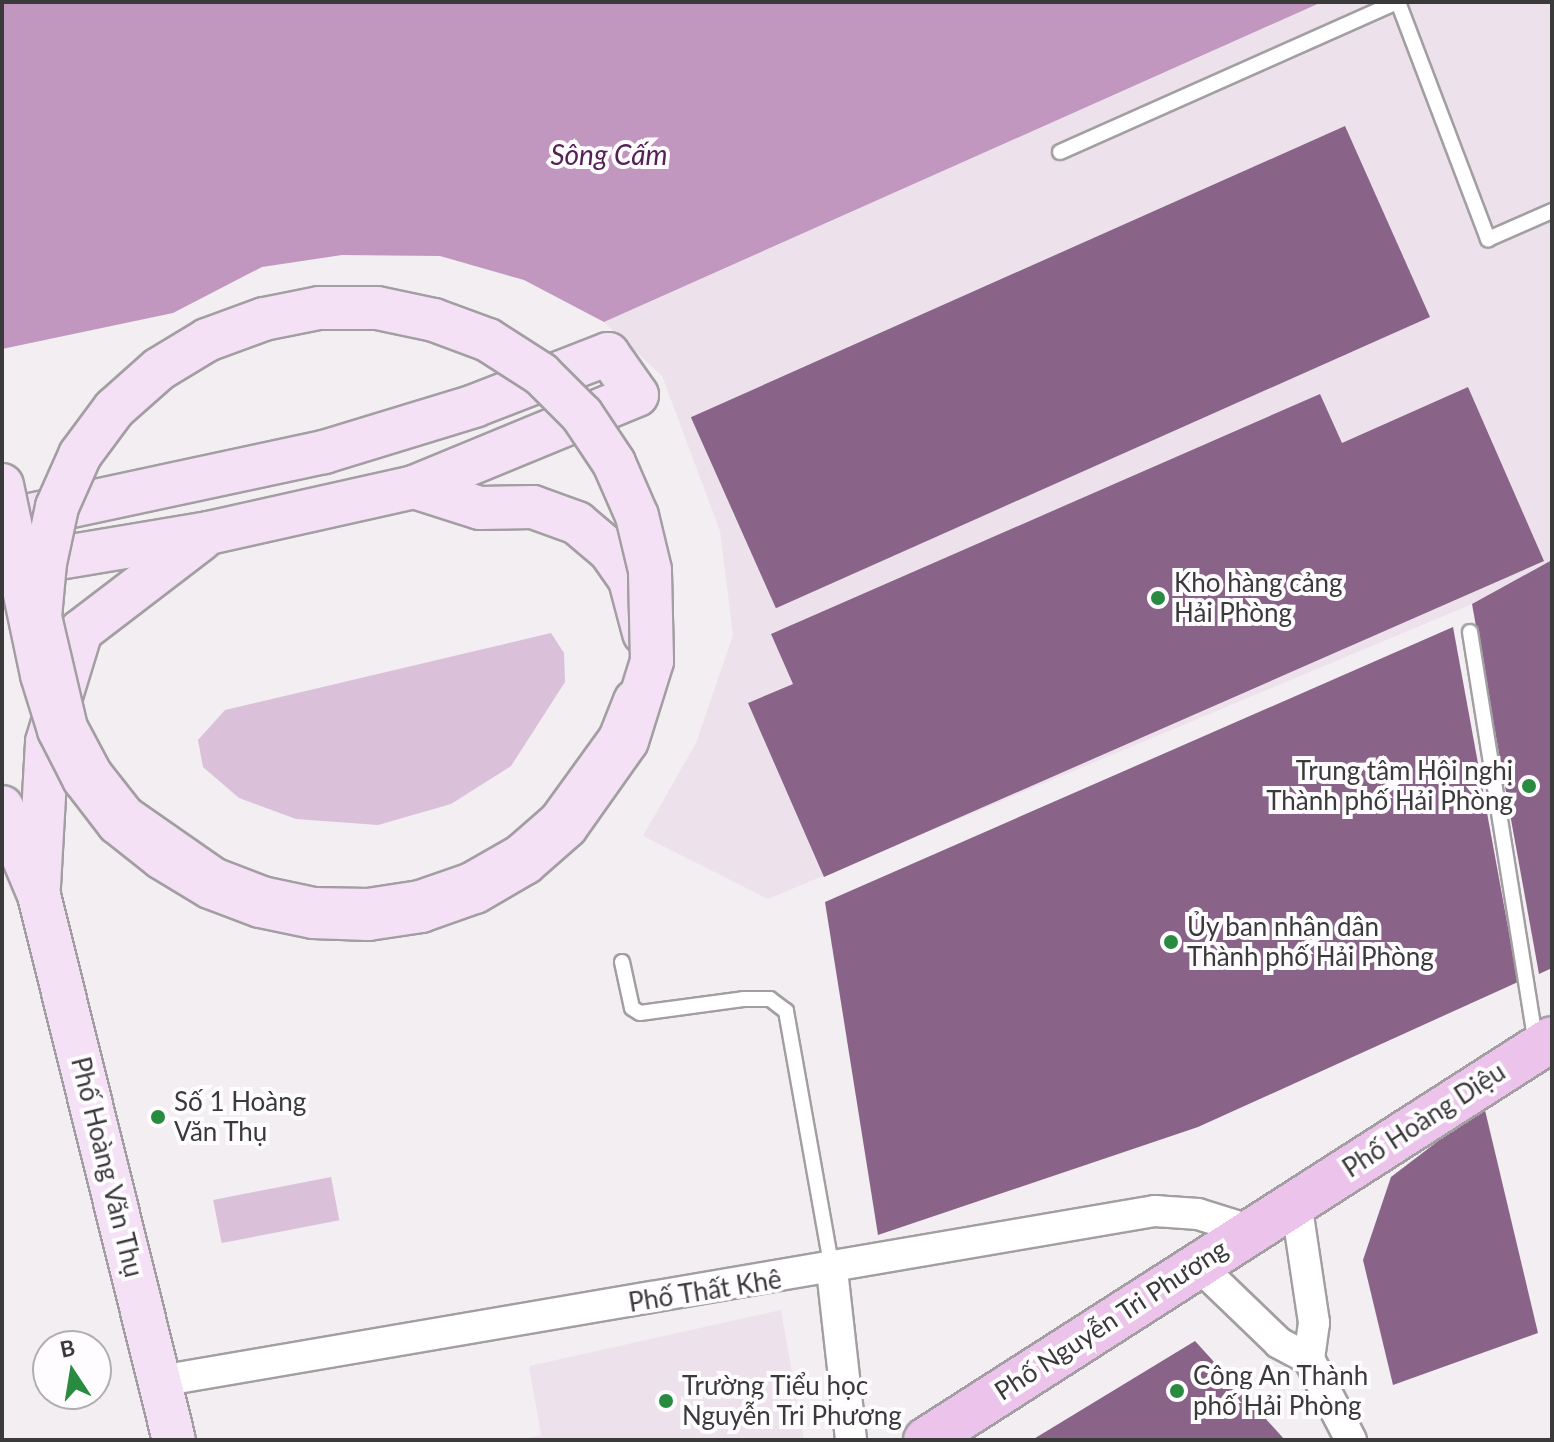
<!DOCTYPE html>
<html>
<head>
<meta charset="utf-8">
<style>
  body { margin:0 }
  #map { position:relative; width:1554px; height:1442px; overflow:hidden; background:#f2eef2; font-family:Lato,sans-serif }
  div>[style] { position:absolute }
  .built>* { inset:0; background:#ede2ec }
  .green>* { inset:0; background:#dac0d9; transform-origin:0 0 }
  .water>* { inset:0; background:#c197bf }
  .building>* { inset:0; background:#896388; transform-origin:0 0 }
  .roads { filter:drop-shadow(2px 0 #a29ea2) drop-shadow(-2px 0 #a29ea2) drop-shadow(0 2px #a29ea2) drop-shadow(0 -2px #a29ea2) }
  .lane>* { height:14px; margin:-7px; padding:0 7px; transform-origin:7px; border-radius:7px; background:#fff }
  .street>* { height:30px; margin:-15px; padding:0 15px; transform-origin:15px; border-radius:15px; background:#fff }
  .secondary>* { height:42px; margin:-21px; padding:0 21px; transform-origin:21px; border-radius:21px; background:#f5e1f5 }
  .primary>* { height:44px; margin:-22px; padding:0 22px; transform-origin:22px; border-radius:22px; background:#ecc4eb }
  .bridges { filter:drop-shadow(2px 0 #a29ea2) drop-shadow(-2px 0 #a29ea2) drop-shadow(0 2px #a29ea2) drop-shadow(0 -2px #a29ea2) }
  .secondary-bridge>* { height:42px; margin:-21px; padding:0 21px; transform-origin:21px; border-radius:21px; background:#f5e1f5 }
  .dots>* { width:22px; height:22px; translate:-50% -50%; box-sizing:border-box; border:4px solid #fefcfe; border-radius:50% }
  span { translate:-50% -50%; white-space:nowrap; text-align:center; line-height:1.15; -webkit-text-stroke:8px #fefcfe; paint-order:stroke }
  .poi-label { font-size:26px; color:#3b3a3b }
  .left { translate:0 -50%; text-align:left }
  .right { translate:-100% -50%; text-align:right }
  .street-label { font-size:26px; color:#3b3a3b }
  .water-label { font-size:28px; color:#542154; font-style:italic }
  .frame { position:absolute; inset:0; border:4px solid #3b3a3b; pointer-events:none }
  .north { position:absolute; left:32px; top:1330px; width:80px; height:80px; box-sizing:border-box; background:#fefcfe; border:2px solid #b0aeb0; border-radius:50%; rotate:348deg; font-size:22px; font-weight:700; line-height:32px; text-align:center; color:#3b3a3b }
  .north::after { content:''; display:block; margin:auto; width:28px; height:36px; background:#288b3f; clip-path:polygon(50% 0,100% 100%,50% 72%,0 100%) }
</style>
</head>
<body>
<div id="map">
  <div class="built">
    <div style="clip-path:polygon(1322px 2px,1552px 2px,1552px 560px,1472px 604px,768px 899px,643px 836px,696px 743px,733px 635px,720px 531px,662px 376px,604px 322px)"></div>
    <div style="clip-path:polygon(781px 1310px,804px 1440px,519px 1440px,541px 1435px,529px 1366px)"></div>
  </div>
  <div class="green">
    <div style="clip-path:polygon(551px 633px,564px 653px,565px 682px,511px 766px,451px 804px,378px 825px,296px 819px,239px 798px,203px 767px,198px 740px,225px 710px)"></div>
    <div style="left:331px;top:1177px;width:44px;height:120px;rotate:79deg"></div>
  </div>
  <div class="water">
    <div style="clip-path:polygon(2px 2px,1322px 2px,604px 322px,524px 280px,440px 256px,342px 255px,262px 267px,173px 313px,2px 349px)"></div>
  </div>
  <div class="building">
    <div style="left:1345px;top:126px;width:209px;height:716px;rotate:66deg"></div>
    <div style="clip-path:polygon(1468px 387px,1544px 561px,824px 877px,748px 703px,793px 684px,771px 634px,1320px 394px,1342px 443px)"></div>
    <div style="clip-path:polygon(1552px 560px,1552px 968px,1539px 974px,1472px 604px)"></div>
    <div style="clip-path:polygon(1453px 627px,1518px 982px,1198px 1127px,878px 1235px,825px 902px)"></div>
    <div style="clip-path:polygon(1484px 1106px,1538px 1333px,1393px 1385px,1363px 1260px,1391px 1177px)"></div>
    <div style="clip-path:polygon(1195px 1341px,1285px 1440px,1032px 1440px)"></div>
  </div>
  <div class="roads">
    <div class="lane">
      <div style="left:1398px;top:2px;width:254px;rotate:69.2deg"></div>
      <div style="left:1488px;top:239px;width:70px;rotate:-23.6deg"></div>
      <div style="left:1060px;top:152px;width:369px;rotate:-24deg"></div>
      <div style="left:1470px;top:632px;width:416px;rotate:80.9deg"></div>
      <div style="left:622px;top:962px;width:47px;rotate:77.7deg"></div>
      <div style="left:632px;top:1008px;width:9px;rotate:32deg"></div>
      <div style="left:640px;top:1013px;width:104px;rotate:-7.7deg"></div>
      <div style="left:743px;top:999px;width:27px"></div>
      <div style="left:770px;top:999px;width:20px;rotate:37deg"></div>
      <div style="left:786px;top:1011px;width:262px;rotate:79.9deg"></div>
    </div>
    <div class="street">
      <div style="left:1296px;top:1202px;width:122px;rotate:81.5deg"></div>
      <div style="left:1314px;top:1323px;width:36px;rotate:98deg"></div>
      <div style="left:1309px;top:1359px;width:91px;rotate:62.6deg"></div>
      <div style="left:1196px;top:1263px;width:115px;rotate:43.9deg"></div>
      <div style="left:1279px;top:1343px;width:34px;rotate:28deg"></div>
      <div style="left:832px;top:1270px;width:171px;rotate:83.6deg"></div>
      <div style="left:160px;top:1381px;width:1009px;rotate:-9.7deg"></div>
      <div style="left:1155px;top:1211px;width:43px;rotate:4deg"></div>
      <div style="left:1198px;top:1214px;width:53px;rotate:17.4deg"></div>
    </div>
    <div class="secondary">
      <div style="left:414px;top:487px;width:69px;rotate:17.7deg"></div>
      <div style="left:480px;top:508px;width:53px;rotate:-1.1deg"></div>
      <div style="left:533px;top:507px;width:47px;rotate:20deg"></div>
      <div style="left:577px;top:523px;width:43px;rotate:40.3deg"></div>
      <div style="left:610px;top:551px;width:35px;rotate:55deg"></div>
      <div style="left:630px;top:580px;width:55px;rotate:75.2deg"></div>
      <div style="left:2px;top:521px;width:329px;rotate:-12.1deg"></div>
      <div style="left:324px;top:452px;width:157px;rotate:-17deg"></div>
      <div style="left:474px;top:406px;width:144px;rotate:-21.2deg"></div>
      <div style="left:608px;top:354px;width:50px;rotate:54.7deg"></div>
      <div style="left:637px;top:395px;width:241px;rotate:157.6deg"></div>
      <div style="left:414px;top:487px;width:210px;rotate:167.4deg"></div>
      <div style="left:209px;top:533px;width:201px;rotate:170.5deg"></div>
      <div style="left:2px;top:807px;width:95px;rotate:67.2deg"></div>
      <div style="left:39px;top:895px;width:561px;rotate:76.09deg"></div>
      <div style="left:39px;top:886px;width:144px;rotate:-86.8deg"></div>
      <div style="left:47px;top:742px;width:116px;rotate:-73deg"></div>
      <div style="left:81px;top:631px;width:150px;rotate:-37.4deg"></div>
    </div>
    <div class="primary">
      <div style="left:926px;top:1440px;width:743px;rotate:-32.64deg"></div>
    </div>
  </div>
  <div class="bridges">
    <div class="secondary-bridge">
      <div style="left:2px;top:485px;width:194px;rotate:78.1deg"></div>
      <div style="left:42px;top:675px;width:58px;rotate:72.8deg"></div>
      <div style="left:59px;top:730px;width:55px;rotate:63deg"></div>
      <div style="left:84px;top:779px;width:56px;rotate:52.3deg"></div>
      <div style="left:118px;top:823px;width:56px;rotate:38.5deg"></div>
      <div style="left:162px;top:858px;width:56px;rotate:31.1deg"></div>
      <div style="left:210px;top:887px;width:53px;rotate:20.8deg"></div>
      <div style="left:260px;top:906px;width:54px;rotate:11.7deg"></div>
      <div style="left:313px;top:917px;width:55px;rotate:2.1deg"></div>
      <div style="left:368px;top:919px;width:54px;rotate:-8.6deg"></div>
      <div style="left:421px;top:911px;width:57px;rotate:-19.4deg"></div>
      <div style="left:475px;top:892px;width:58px;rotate:-30.1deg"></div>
      <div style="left:525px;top:863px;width:55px;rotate:-41.3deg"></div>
      <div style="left:566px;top:827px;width:105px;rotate:-54.7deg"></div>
      <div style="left:627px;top:741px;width:84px;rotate:-72.6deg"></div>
      <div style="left:652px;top:661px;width:91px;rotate:-91.3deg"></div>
      <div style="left:650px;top:570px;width:56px;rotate:-103.5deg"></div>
      <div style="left:637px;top:516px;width:58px;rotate:-113.5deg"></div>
      <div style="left:614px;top:463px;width:58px;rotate:-123.7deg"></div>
      <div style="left:582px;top:415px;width:58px;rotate:-135deg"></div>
      <div style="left:541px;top:374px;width:63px;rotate:-147.3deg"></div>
      <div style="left:488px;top:340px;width:58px;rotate:-159.7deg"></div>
      <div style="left:434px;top:320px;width:58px;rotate:-168.1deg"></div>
      <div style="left:377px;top:308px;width:58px;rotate:180deg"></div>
      <div style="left:319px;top:308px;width:56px;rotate:168.7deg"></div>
      <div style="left:264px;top:319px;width:61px;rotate:159.8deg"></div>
      <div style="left:207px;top:340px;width:56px;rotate:148.9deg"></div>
      <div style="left:159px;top:369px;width:60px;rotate:138.4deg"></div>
      <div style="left:114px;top:409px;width:57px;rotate:126.5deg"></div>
      <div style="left:80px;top:455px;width:57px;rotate:113.9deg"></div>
      <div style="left:57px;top:507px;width:57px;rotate:102.1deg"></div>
      <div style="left:45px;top:563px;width:54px;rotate:95.3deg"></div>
      <div style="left:40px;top:617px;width:114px;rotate:76.8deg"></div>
      <div style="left:66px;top:728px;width:53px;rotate:62deg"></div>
      <div style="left:91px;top:775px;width:53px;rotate:51.8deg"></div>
      <div style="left:124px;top:817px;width:108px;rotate:34.9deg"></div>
      <div style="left:213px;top:879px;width:53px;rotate:21.2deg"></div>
      <div style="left:262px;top:898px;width:53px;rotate:11.9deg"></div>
      <div style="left:314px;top:909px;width:54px;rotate:1.1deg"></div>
      <div style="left:368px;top:910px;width:53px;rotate:-8.7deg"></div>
      <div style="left:420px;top:902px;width:55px;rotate:-19.1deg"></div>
      <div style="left:472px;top:884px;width:56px;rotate:-29.7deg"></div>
      <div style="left:521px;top:856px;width:52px;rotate:-41.1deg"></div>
      <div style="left:560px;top:822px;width:102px;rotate:-54.1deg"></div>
      <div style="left:620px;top:739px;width:41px;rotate:-68.5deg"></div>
    </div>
  </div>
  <div class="dots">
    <div style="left:1158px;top:598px;background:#288b3f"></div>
    <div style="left:1529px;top:786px;background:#288b3f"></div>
    <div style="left:1171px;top:942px;background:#288b3f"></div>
    <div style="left:158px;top:1117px;background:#288b3f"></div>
    <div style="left:1177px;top:1391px;background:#288b3f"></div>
    <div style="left:666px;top:1401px;background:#288b3f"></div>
  </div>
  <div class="poi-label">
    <span class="left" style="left:1174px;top:598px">Kho hàng cảng<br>Hải Phòng</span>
    <span class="right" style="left:1513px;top:786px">Trung tâm Hội nghị<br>Thành phố Hải Phòng</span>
    <span class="left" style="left:1187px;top:942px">Ủy ban nhân dân<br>Thành phố Hải Phòng</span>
    <span class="left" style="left:174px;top:1117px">Số 1 Hoàng<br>Văn Thụ</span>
    <span class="left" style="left:1193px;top:1391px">Công An Thành<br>phố Hải Phòng</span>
    <span class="left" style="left:682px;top:1401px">Trường Tiểu học<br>Nguyễn Tri Phương</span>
  </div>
  <div class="street-label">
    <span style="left:1424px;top:1120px;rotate:-33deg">Phố Hoàng Diệu</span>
    <span style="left:107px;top:1167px;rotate:76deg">Phố Hoàng Văn Thụ</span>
    <span style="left:705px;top:1291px;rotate:-9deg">Phố Thất Khê</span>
    <span style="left:1111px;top:1320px;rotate:-33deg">Phố Nguyễn Tri Phương</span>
  </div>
  <div class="water-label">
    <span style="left:609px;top:154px">Sông Cấm</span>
  </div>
  <div class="frame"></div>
  <div class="north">B</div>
</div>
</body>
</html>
